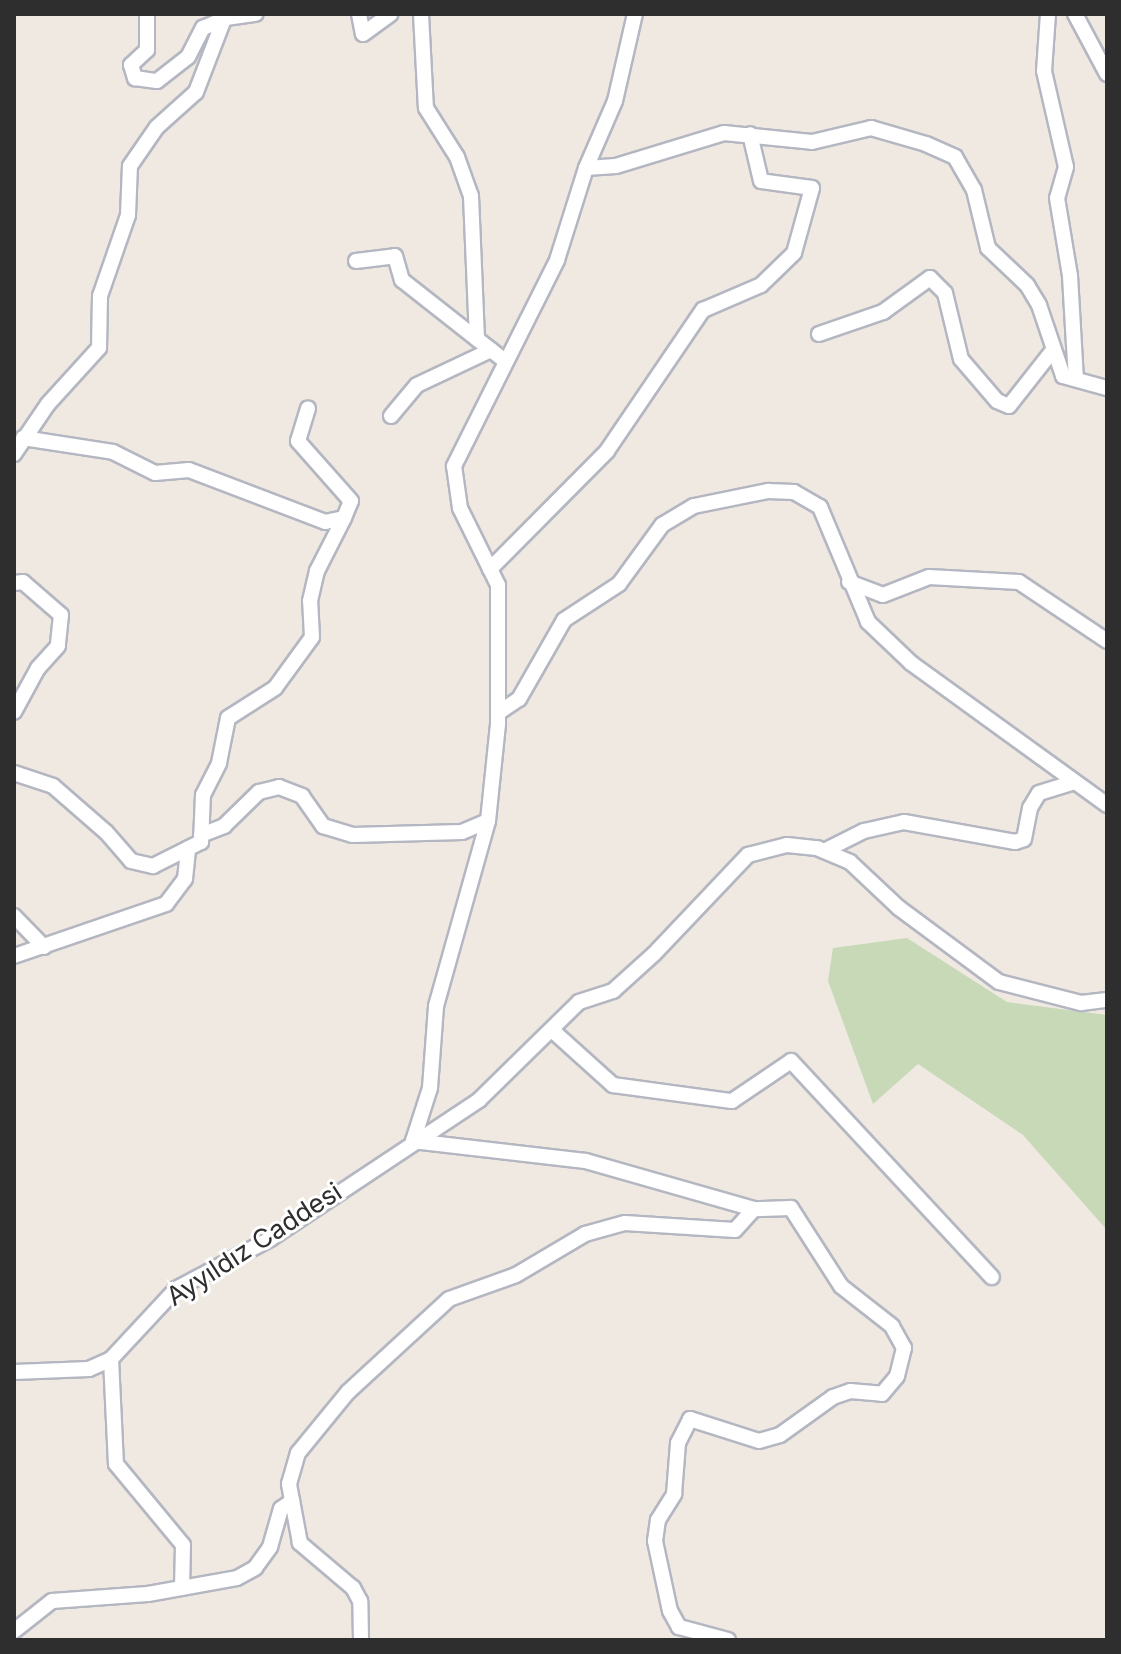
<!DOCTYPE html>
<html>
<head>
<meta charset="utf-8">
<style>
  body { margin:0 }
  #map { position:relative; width:1121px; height:1654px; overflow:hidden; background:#efe9e1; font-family:Inter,sans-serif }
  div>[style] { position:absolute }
  .cemetery>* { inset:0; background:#c8d9b8 }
  .roads { filter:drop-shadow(2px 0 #b4b7c1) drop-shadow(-2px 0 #b4b7c1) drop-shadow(0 2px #b4b7c1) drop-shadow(0 -2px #b4b7c1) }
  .minor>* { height:14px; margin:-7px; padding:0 7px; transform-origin:7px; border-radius:7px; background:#fff }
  span { translate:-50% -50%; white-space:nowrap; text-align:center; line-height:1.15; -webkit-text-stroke:6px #fff; paint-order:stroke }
  .street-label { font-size:26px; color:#2e2e2e }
  .frame { position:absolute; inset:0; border:16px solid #2e2e2e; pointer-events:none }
</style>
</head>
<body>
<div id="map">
  <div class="cemetery">
    <div style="clip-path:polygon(907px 938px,1007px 1002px,1107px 1015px,1107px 1230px,1023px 1135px,918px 1064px,873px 1104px,828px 981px,833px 948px)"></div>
  </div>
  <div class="roads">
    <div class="minor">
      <div style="left:147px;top:14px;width:36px;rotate:90deg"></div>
      <div style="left:147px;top:50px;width:22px;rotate:137deg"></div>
      <div style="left:131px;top:65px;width:14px;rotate:73deg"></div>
      <div style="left:135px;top:78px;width:22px;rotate:8deg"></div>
      <div style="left:157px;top:81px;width:39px;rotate:-38deg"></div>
      <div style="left:188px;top:57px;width:33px;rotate:-63deg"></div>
      <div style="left:203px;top:28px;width:25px;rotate:-23deg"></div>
      <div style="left:226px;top:18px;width:30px;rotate:-8deg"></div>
      <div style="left:359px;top:14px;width:20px;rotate:79deg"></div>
      <div style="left:363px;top:34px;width:34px;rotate:-36deg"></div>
      <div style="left:421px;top:14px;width:94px;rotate:87deg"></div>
      <div style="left:426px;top:108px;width:58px;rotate:57.7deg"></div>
      <div style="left:457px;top:157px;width:41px;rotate:70.3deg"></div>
      <div style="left:471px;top:196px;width:143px;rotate:87.6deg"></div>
      <div style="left:477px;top:339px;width:36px;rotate:38deg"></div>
      <div style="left:1048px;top:14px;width:57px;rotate:94deg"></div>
      <div style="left:1044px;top:71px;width:98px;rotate:77.1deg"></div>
      <div style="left:1066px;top:167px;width:32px;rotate:106deg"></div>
      <div style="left:1057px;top:198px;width:79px;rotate:80.5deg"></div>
      <div style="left:1070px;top:276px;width:103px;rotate:86.7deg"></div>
      <div style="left:1075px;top:14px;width:68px;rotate:61.9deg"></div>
      <div style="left:586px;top:168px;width:30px;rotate:-4deg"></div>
      <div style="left:616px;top:166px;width:113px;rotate:-17deg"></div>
      <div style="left:724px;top:133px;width:88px;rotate:5.8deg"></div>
      <div style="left:812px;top:142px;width:61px;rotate:-13.3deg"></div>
      <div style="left:871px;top:128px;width:57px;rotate:16.2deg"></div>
      <div style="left:926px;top:144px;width:32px;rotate:24deg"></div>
      <div style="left:955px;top:157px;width:38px;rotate:60deg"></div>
      <div style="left:974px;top:190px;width:60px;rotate:76.4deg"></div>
      <div style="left:988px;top:248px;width:54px;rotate:43.5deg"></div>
      <div style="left:1027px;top:285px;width:23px;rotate:59deg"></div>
      <div style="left:1039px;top:305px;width:75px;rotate:71.3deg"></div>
      <div style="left:1063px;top:376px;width:46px;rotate:15.3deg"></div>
      <div style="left:356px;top:261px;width:39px;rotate:-7deg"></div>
      <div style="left:395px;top:256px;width:25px;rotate:74deg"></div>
      <div style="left:402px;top:280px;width:95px;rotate:38.2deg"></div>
      <div style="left:819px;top:334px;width:68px;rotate:-19deg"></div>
      <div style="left:883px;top:312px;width:58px;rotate:-35.9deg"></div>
      <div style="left:930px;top:278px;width:21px;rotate:45deg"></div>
      <div style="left:945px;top:293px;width:68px;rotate:76.4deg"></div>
      <div style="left:961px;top:359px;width:55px;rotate:49.4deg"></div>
      <div style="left:997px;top:401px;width:13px;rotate:23deg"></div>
      <div style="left:1009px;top:406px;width:71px;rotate:-51.8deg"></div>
      <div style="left:391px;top:416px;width:40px;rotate:-50deg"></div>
      <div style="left:417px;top:385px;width:82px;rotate:-25.3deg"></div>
      <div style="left:23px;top:438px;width:91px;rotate:8.8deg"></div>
      <div style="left:113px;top:452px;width:47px;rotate:26.6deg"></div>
      <div style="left:155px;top:473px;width:34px;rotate:-5deg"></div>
      <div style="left:189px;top:470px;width:146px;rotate:20.9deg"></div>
      <div style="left:325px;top:522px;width:19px;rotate:-12deg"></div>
      <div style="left:344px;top:518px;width:18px;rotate:-68deg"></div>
      <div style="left:351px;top:501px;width:80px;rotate:-131.5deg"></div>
      <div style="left:298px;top:441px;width:34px;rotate:-73deg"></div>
      <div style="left:14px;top:454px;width:60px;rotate:-55.8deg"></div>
      <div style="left:48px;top:404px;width:76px;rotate:-47.7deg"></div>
      <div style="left:99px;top:348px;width:52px;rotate:-88.9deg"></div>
      <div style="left:100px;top:296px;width:86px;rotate:-70.9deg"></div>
      <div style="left:128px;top:215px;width:49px;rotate:-87.7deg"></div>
      <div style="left:130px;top:166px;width:47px;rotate:-55.3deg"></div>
      <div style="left:157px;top:127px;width:52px;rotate:-41.9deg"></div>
      <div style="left:196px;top:92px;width:84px;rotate:-69deg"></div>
      <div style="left:490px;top:569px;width:166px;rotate:-45.2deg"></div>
      <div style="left:607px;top:451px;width:171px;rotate:-55.8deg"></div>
      <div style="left:703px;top:310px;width:63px;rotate:-23.3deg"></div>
      <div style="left:761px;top:285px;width:46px;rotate:-44.1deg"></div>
      <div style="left:794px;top:253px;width:67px;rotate:-74.5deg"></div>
      <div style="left:812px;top:188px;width:51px;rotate:-172.2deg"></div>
      <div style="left:761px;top:181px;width:48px;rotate:-103.2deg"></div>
      <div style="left:849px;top:582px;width:36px;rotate:21deg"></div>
      <div style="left:883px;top:595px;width:49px;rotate:-21.4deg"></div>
      <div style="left:929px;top:577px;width:90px;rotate:3.2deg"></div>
      <div style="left:1019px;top:582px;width:106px;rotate:33.8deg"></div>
      <div style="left:14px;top:583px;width:9px;rotate:-6deg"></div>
      <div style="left:23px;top:582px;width:50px;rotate:41deg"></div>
      <div style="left:61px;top:615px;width:31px;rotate:96deg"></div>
      <div style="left:58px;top:646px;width:30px;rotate:132deg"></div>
      <div style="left:38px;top:668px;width:50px;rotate:118.6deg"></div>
      <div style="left:498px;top:713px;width:25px;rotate:-34deg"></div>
      <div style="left:519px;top:699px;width:91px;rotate:-60.3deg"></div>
      <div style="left:564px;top:620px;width:66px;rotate:-33.2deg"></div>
      <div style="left:619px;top:584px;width:73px;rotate:-53.9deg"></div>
      <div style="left:662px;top:525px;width:37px;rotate:-31deg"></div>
      <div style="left:694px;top:506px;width:76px;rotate:-11.5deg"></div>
      <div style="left:768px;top:491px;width:26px;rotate:2deg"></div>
      <div style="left:794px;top:492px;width:30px;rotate:30deg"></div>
      <div style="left:820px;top:507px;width:125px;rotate:67.3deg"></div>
      <div style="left:868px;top:622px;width:59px;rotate:43.6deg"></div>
      <div style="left:911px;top:663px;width:242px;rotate:35.9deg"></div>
      <div style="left:14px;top:773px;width:41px;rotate:18.4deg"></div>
      <div style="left:53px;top:786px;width:70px;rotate:41deg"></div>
      <div style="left:106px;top:832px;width:38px;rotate:49deg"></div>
      <div style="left:131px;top:861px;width:23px;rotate:13deg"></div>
      <div style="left:153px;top:866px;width:54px;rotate:-26.6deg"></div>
      <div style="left:201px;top:842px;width:47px;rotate:-87.6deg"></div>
      <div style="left:203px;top:795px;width:36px;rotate:-63deg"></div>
      <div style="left:219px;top:763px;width:46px;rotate:-78.7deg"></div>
      <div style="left:228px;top:718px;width:56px;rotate:-32.6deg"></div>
      <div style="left:275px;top:688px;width:63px;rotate:-54deg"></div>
      <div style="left:312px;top:637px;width:36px;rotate:-93deg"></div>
      <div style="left:310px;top:601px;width:31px;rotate:-77deg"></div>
      <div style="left:317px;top:571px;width:59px;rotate:-63deg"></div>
      <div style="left:201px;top:835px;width:25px;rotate:-21deg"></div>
      <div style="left:224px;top:826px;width:49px;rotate:-44.2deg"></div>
      <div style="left:259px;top:792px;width:21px;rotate:-14deg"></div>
      <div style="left:279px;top:787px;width:25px;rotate:21deg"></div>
      <div style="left:302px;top:796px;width:37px;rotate:55deg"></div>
      <div style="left:323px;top:826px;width:31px;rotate:17deg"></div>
      <div style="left:353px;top:835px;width:109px;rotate:-1.6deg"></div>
      <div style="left:462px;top:832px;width:28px;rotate:-23deg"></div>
      <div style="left:824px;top:851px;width:45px;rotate:-26.6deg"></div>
      <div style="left:864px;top:831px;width:41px;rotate:-12.7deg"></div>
      <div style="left:904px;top:822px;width:113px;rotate:10.2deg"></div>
      <div style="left:1015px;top:842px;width:9px;rotate:-18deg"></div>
      <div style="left:1024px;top:839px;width:32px;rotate:-79deg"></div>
      <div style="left:1030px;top:808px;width:17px;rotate:-59deg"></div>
      <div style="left:1039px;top:793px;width:34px;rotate:-17deg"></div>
      <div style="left:14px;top:916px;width:43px;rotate:45.9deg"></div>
      <div style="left:14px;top:956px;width:161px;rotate:-18.9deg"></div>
      <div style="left:166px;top:904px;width:31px;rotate:-53deg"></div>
      <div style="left:185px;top:879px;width:31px;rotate:-84deg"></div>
      <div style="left:553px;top:1031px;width:81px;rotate:42deg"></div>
      <div style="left:613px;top:1085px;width:120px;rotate:7.7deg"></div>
      <div style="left:732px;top:1101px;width:71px;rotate:-34.1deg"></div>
      <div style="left:791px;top:1061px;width:295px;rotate:47.1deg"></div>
      <div style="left:413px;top:1141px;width:56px;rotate:-72.2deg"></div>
      <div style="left:430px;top:1088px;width:82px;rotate:-85.8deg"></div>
      <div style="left:436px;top:1006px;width:192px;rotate:-74.3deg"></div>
      <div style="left:488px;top:821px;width:98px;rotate:-84.1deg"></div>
      <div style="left:498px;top:724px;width:139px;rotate:-90deg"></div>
      <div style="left:498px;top:585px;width:86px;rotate:-116.3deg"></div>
      <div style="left:460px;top:508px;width:42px;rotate:-98.1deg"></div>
      <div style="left:454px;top:466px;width:230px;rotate:-63.4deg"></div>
      <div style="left:557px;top:260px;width:96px;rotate:-72.5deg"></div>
      <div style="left:586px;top:168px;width:73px;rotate:-66.6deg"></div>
      <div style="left:615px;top:101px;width:89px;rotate:-77.1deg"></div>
      <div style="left:111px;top:1359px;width:105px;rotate:87.3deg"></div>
      <div style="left:116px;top:1464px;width:105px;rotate:50.4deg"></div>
      <div style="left:183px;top:1545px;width:43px;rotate:91.3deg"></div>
      <div style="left:14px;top:1372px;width:75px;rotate:-2.3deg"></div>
      <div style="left:89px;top:1369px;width:24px;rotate:-24deg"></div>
      <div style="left:111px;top:1359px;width:96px;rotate:-47.1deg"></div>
      <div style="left:176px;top:1289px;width:106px;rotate:-28deg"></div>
      <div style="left:270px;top:1239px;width:251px;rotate:-33.6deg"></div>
      <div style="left:479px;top:1100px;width:140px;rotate:-44.4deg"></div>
      <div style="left:579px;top:1002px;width:36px;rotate:-18deg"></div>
      <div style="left:613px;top:991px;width:55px;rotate:-42.1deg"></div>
      <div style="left:654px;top:954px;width:137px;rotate:-46.5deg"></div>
      <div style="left:748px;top:855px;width:40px;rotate:-14.4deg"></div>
      <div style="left:787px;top:845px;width:30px;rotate:6deg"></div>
      <div style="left:817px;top:848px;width:36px;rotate:23deg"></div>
      <div style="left:850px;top:862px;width:67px;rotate:43.2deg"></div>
      <div style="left:899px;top:908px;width:124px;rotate:36.5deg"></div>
      <div style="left:999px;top:982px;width:85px;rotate:14.4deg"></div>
      <div style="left:1081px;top:1003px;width:26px;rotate:-7deg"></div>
      <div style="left:14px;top:1631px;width:48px;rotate:-38.3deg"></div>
      <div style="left:52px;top:1601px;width:96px;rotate:-4.2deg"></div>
      <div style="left:148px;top:1594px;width:90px;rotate:-10.2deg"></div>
      <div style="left:237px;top:1578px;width:21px;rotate:-29deg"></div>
      <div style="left:255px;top:1568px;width:26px;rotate:-54deg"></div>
      <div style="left:270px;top:1547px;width:40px;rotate:-74deg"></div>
      <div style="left:281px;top:1509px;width:14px;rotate:-36deg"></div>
      <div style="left:361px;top:1640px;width:39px;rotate:-91deg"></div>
      <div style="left:360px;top:1601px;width:15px;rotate:-118deg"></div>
      <div style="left:353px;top:1588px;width:70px;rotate:-139.7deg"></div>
      <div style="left:300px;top:1543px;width:60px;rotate:-100.6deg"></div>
      <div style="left:289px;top:1484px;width:32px;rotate:-74deg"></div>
      <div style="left:298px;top:1453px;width:79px;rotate:-50.7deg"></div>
      <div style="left:348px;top:1392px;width:137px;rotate:-42.6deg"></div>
      <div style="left:449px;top:1299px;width:71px;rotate:-19.7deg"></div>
      <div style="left:516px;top:1275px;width:80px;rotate:-30.7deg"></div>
      <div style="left:585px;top:1234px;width:41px;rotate:-15.4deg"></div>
      <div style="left:625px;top:1223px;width:110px;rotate:3.6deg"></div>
      <div style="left:735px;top:1230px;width:28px;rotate:-48deg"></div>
      <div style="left:754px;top:1209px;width:176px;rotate:-164.1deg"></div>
      <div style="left:585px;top:1161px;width:173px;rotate:-173.4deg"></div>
      <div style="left:728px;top:1640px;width:51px;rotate:-165.1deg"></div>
      <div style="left:679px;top:1627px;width:18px;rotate:-119deg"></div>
      <div style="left:670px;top:1611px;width:72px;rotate:-102.1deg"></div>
      <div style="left:655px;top:1541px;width:21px;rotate:-82deg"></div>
      <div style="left:658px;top:1520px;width:31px;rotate:-58deg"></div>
      <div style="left:674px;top:1494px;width:51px;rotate:-85.5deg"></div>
      <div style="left:678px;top:1443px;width:27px;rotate:-63deg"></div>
      <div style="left:690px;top:1419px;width:72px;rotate:17.7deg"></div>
      <div style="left:759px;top:1441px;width:22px;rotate:-16deg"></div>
      <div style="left:780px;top:1435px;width:65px;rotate:-35.6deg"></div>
      <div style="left:833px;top:1397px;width:18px;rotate:-19deg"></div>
      <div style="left:850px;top:1391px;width:32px;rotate:5deg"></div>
      <div style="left:882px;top:1394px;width:23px;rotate:-50deg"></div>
      <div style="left:897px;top:1376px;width:29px;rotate:-76deg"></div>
      <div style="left:904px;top:1348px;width:25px;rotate:-119deg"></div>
      <div style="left:892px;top:1326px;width:65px;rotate:-141.9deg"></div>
      <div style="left:841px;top:1286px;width:93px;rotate:-122.7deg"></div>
      <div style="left:791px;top:1208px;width:37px;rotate:178deg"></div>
    </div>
  </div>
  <div class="street-label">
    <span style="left:254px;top:1244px;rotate:-33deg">Ayyıldız Caddesi</span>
  </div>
  <div class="frame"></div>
</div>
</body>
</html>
